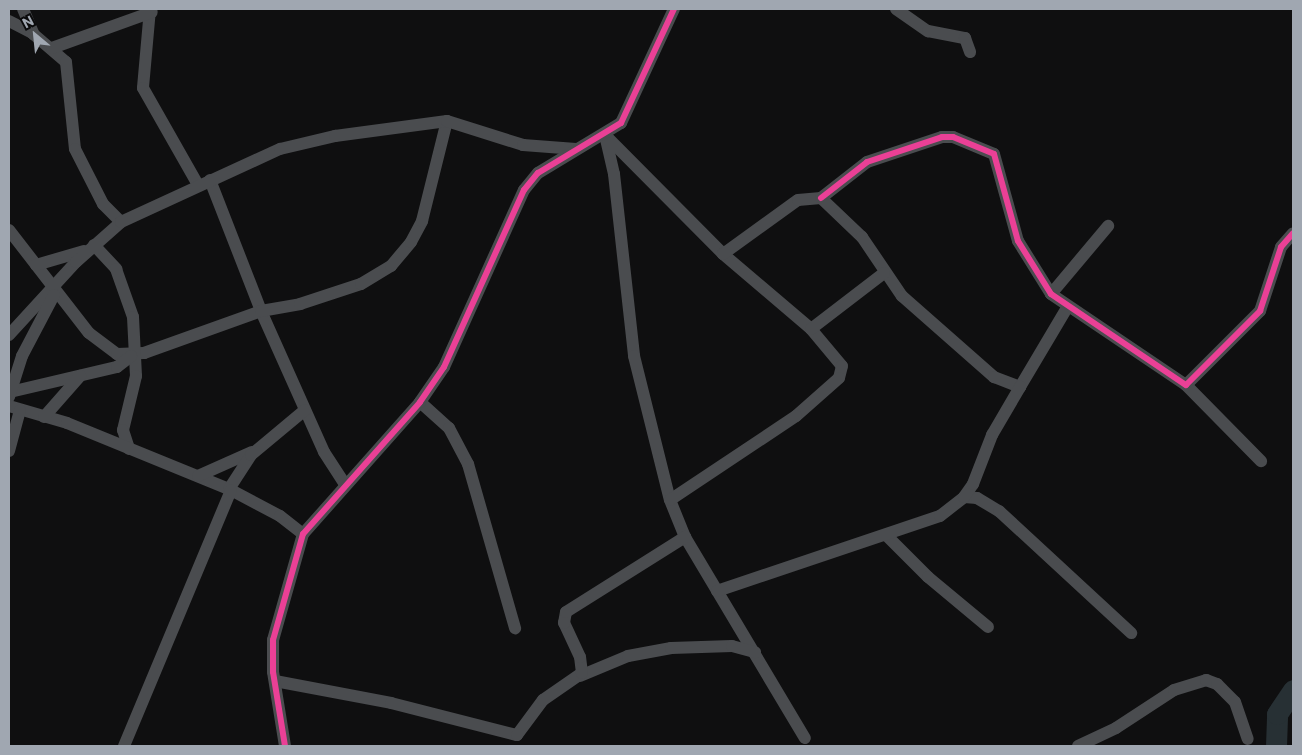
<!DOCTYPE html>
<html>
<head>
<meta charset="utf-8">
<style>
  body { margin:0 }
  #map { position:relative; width:1302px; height:755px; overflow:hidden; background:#0f0f10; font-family:Commissioner,sans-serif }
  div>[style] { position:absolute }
  .river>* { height:21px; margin:-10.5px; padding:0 10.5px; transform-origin:10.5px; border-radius:10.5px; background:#273034 }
  .minor>* { height:12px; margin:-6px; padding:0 6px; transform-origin:6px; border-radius:6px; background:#4a4c4f }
  .cycleway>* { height:6px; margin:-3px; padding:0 3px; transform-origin:3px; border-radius:3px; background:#ea4096 }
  span { translate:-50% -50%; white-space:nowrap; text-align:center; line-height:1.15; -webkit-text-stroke:4px #0a0a0b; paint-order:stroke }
  .frame { position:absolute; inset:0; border:10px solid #a0a7b1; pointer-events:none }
  .north { position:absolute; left:10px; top:10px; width:50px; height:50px; -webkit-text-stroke:4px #0a0a0b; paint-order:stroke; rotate:332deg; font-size:14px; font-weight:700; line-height:20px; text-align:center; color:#a0a7b1 }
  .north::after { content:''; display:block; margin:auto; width:18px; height:22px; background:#a0a7b1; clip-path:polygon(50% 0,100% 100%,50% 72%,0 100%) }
</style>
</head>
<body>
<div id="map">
  <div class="river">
    <div style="left:1276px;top:746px;width:32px;rotate:-88deg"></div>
    <div style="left:1277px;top:714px;width:29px;rotate:-56deg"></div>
  </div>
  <div class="minor">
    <div style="left:23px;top:9px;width:28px;rotate:67deg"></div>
    <div style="left:150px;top:9px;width:79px;rotate:95.1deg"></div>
    <div style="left:143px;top:88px;width:112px;rotate:60.4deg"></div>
    <div style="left:896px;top:9px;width:39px;rotate:35deg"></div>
    <div style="left:928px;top:31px;width:38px;rotate:11deg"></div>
    <div style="left:965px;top:38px;width:15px;rotate:70deg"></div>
    <div style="left:9px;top:21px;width:25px;rotate:27deg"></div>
    <div style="left:31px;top:32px;width:46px;rotate:40.6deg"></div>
    <div style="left:66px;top:62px;width:87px;rotate:84.1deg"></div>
    <div style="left:75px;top:149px;width:62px;rotate:63deg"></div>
    <div style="left:103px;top:204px;width:25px;rotate:45deg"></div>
    <div style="left:52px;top:48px;width:106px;rotate:-19.8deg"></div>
    <div style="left:605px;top:135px;width:40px;rotate:77deg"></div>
    <div style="left:614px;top:174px;width:183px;rotate:83.7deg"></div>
    <div style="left:634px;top:356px;width:148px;rotate:76deg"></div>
    <div style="left:670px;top:500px;width:40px;rotate:68deg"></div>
    <div style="left:685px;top:537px;width:234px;rotate:59.2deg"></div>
    <div style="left:605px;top:135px;width:168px;rotate:45.2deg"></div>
    <div style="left:723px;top:254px;width:116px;rotate:40.4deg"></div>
    <div style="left:811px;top:329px;width:48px;rotate:50deg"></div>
    <div style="left:842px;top:366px;width:12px;rotate:104deg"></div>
    <div style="left:839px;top:378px;width:57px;rotate:138.5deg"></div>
    <div style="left:796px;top:416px;width:151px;rotate:146.3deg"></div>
    <div style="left:210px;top:180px;width:141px;rotate:68.7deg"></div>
    <div style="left:261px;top:311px;width:154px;rotate:65.9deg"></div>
    <div style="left:324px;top:452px;width:38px;rotate:57deg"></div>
    <div style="left:821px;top:198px;width:58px;rotate:-38deg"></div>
    <div style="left:867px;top:162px;width:79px;rotate:-18.4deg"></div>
    <div style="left:942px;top:137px;width:11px"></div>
    <div style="left:953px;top:137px;width:44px;rotate:22.5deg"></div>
    <div style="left:994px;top:154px;width:90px;rotate:74.6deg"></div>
    <div style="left:1018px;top:241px;width:62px;rotate:58.1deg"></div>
    <div style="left:1051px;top:294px;width:163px;rotate:34deg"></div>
    <div style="left:1186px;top:385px;width:105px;rotate:-45deg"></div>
    <div style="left:1260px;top:311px;width:67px;rotate:-71.8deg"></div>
    <div style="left:1281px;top:247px;width:18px;rotate:-49deg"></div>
    <div style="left:9px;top:230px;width:130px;rotate:52.2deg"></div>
    <div style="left:89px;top:333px;width:35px;rotate:37deg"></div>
    <div style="left:117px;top:354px;width:27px;rotate:-2deg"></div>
    <div style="left:144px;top:353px;width:124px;rotate:-19.7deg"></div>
    <div style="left:261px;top:311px;width:40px;rotate:-10deg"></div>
    <div style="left:300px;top:304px;width:64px;rotate:-18.2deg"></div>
    <div style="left:361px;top:284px;width:35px;rotate:-31deg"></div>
    <div style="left:391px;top:266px;width:31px;rotate:-50deg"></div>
    <div style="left:411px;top:242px;width:24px;rotate:-62deg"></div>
    <div style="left:422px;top:221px;width:103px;rotate:-76deg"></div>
    <div style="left:94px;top:245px;width:33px;rotate:47deg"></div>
    <div style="left:116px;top:269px;width:51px;rotate:70.5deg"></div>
    <div style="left:133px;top:317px;width:59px;rotate:87.1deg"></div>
    <div style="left:136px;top:376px;width:56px;rotate:103.5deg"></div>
    <div style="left:123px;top:430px;width:20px;rotate:72deg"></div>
    <div style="left:723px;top:254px;width:92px;rotate:-35.8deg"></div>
    <div style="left:798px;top:200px;width:23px;rotate:-5deg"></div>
    <div style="left:821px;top:198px;width:57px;rotate:43.6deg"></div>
    <div style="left:862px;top:237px;width:71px;rotate:55.9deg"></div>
    <div style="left:902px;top:296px;width:123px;rotate:41.4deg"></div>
    <div style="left:994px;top:377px;width:28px;rotate:21deg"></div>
    <div style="left:1020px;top:387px;width:92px;rotate:-59.3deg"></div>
    <div style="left:36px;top:265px;width:50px;rotate:-16.3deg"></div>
    <div style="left:1051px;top:294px;width:89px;rotate:-50deg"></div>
    <div style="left:811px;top:329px;width:92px;rotate:-37.5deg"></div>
    <div style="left:9px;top:335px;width:99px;rotate:-47.5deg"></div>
    <div style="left:76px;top:262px;width:60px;rotate:-41.6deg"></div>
    <div style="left:121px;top:222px;width:175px;rotate:-24.7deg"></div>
    <div style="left:280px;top:149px;width:57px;rotate:-13.3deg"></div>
    <div style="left:335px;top:136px;width:113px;rotate:-7.6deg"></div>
    <div style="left:447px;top:121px;width:80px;rotate:17.5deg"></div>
    <div style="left:523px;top:145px;width:53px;rotate:4.3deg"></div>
    <div style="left:1186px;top:385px;width:107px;rotate:45.4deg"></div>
    <div style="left:10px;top:392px;width:110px;rotate:-13.2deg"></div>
    <div style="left:117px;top:367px;width:18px;rotate:-38deg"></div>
    <div style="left:9px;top:397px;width:43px;rotate:-72.4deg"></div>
    <div style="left:22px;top:356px;width:69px;rotate:-62.3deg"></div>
    <div style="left:420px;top:402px;width:39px;rotate:42deg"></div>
    <div style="left:449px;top:428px;width:41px;rotate:62.2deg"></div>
    <div style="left:468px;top:464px;width:171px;rotate:74deg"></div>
    <div style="left:9px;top:406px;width:60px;rotate:16.3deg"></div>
    <div style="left:67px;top:423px;width:177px;rotate:22.2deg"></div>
    <div style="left:231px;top:490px;width:55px;rotate:28deg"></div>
    <div style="left:280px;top:516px;width:29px;rotate:38deg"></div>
    <div style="left:44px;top:417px;width:55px;rotate:-48.7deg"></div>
    <div style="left:9px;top:451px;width:42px;rotate:-75deg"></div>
    <div style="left:198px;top:476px;width:59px;rotate:-24deg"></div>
    <div style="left:229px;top:489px;width:40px;rotate:-57.1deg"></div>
    <div style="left:251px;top:455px;width:70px;rotate:-39.8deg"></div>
    <div style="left:964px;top:497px;width:13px;rotate:4deg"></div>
    <div style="left:977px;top:498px;width:26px;rotate:31deg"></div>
    <div style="left:999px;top:511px;width:180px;rotate:42.7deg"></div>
    <div style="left:887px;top:536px;width:58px;rotate:45deg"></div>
    <div style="left:928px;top:577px;width:78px;rotate:39.8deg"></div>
    <div style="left:717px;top:591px;width:235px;rotate:-18.6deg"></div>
    <div style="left:940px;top:516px;width:31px;rotate:-38deg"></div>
    <div style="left:964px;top:497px;width:16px;rotate:-55deg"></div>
    <div style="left:973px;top:484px;width:53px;rotate:-68.8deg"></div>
    <div style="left:992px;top:435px;width:56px;rotate:-59.7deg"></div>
    <div style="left:580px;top:676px;width:52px;rotate:-22.6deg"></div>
    <div style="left:628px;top:656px;width:44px;rotate:-10.5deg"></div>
    <div style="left:671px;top:648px;width:61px;rotate:-1.9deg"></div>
    <div style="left:732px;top:646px;width:24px;rotate:15deg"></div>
    <div style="left:275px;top:681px;width:118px;rotate:10.7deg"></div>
    <div style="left:391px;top:703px;width:130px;rotate:14.3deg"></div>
    <div style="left:517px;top:735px;width:44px;rotate:-53.4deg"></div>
    <div style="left:543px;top:700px;width:47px;rotate:-34.7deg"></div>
    <div style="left:582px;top:673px;width:16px;rotate:-97deg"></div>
    <div style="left:580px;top:657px;width:38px;rotate:-115deg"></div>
    <div style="left:564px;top:623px;width:11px;rotate:-80deg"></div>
    <div style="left:566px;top:612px;width:141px;rotate:-32.2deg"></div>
    <div style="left:124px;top:746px;width:277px;rotate:-67.3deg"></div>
    <div style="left:285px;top:746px;width:75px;rotate:-99.2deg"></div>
    <div style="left:273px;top:672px;width:32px;rotate:-90deg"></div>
    <div style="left:273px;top:640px;width:110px;rotate:-74.2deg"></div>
    <div style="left:303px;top:534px;width:176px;rotate:-48.4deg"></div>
    <div style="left:420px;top:402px;width:42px;rotate:-55.6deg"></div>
    <div style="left:444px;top:367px;width:194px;rotate:-65.7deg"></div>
    <div style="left:524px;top:190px;width:22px;rotate:-51deg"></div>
    <div style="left:538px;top:173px;width:97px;rotate:-31.1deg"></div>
    <div style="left:621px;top:123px;width:126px;rotate:-65.1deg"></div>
    <div style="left:1078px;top:746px;width:42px;rotate:-25.3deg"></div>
    <div style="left:1116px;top:728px;width:69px;rotate:-33.2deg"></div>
    <div style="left:1174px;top:690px;width:34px;rotate:-17deg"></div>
    <div style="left:1206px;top:680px;width:12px;rotate:20deg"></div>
    <div style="left:1217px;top:684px;width:25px;rotate:45deg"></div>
    <div style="left:1235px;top:702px;width:39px;rotate:71deg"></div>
  </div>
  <div class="cycleway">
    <div style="left:821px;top:198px;width:58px;rotate:-38deg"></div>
    <div style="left:867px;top:162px;width:79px;rotate:-18.4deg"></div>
    <div style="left:942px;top:137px;width:11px"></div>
    <div style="left:953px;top:137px;width:44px;rotate:22.5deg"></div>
    <div style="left:994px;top:154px;width:90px;rotate:74.6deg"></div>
    <div style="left:1018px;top:241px;width:62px;rotate:58.1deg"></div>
    <div style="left:1051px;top:294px;width:163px;rotate:34deg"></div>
    <div style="left:1186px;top:385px;width:105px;rotate:-45deg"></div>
    <div style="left:1260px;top:311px;width:67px;rotate:-71.8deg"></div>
    <div style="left:1281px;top:247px;width:18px;rotate:-49deg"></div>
    <div style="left:285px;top:746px;width:75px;rotate:-99.2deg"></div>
    <div style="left:273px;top:672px;width:32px;rotate:-90deg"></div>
    <div style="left:273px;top:640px;width:110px;rotate:-74.2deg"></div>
    <div style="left:303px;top:534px;width:176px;rotate:-48.4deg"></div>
    <div style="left:420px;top:402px;width:42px;rotate:-55.6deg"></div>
    <div style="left:444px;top:367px;width:194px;rotate:-65.7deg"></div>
    <div style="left:524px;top:190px;width:22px;rotate:-51deg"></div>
    <div style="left:538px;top:173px;width:97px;rotate:-31.1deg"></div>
    <div style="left:621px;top:123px;width:126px;rotate:-65.1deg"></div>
  </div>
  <div class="frame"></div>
  <div class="north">N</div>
</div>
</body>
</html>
